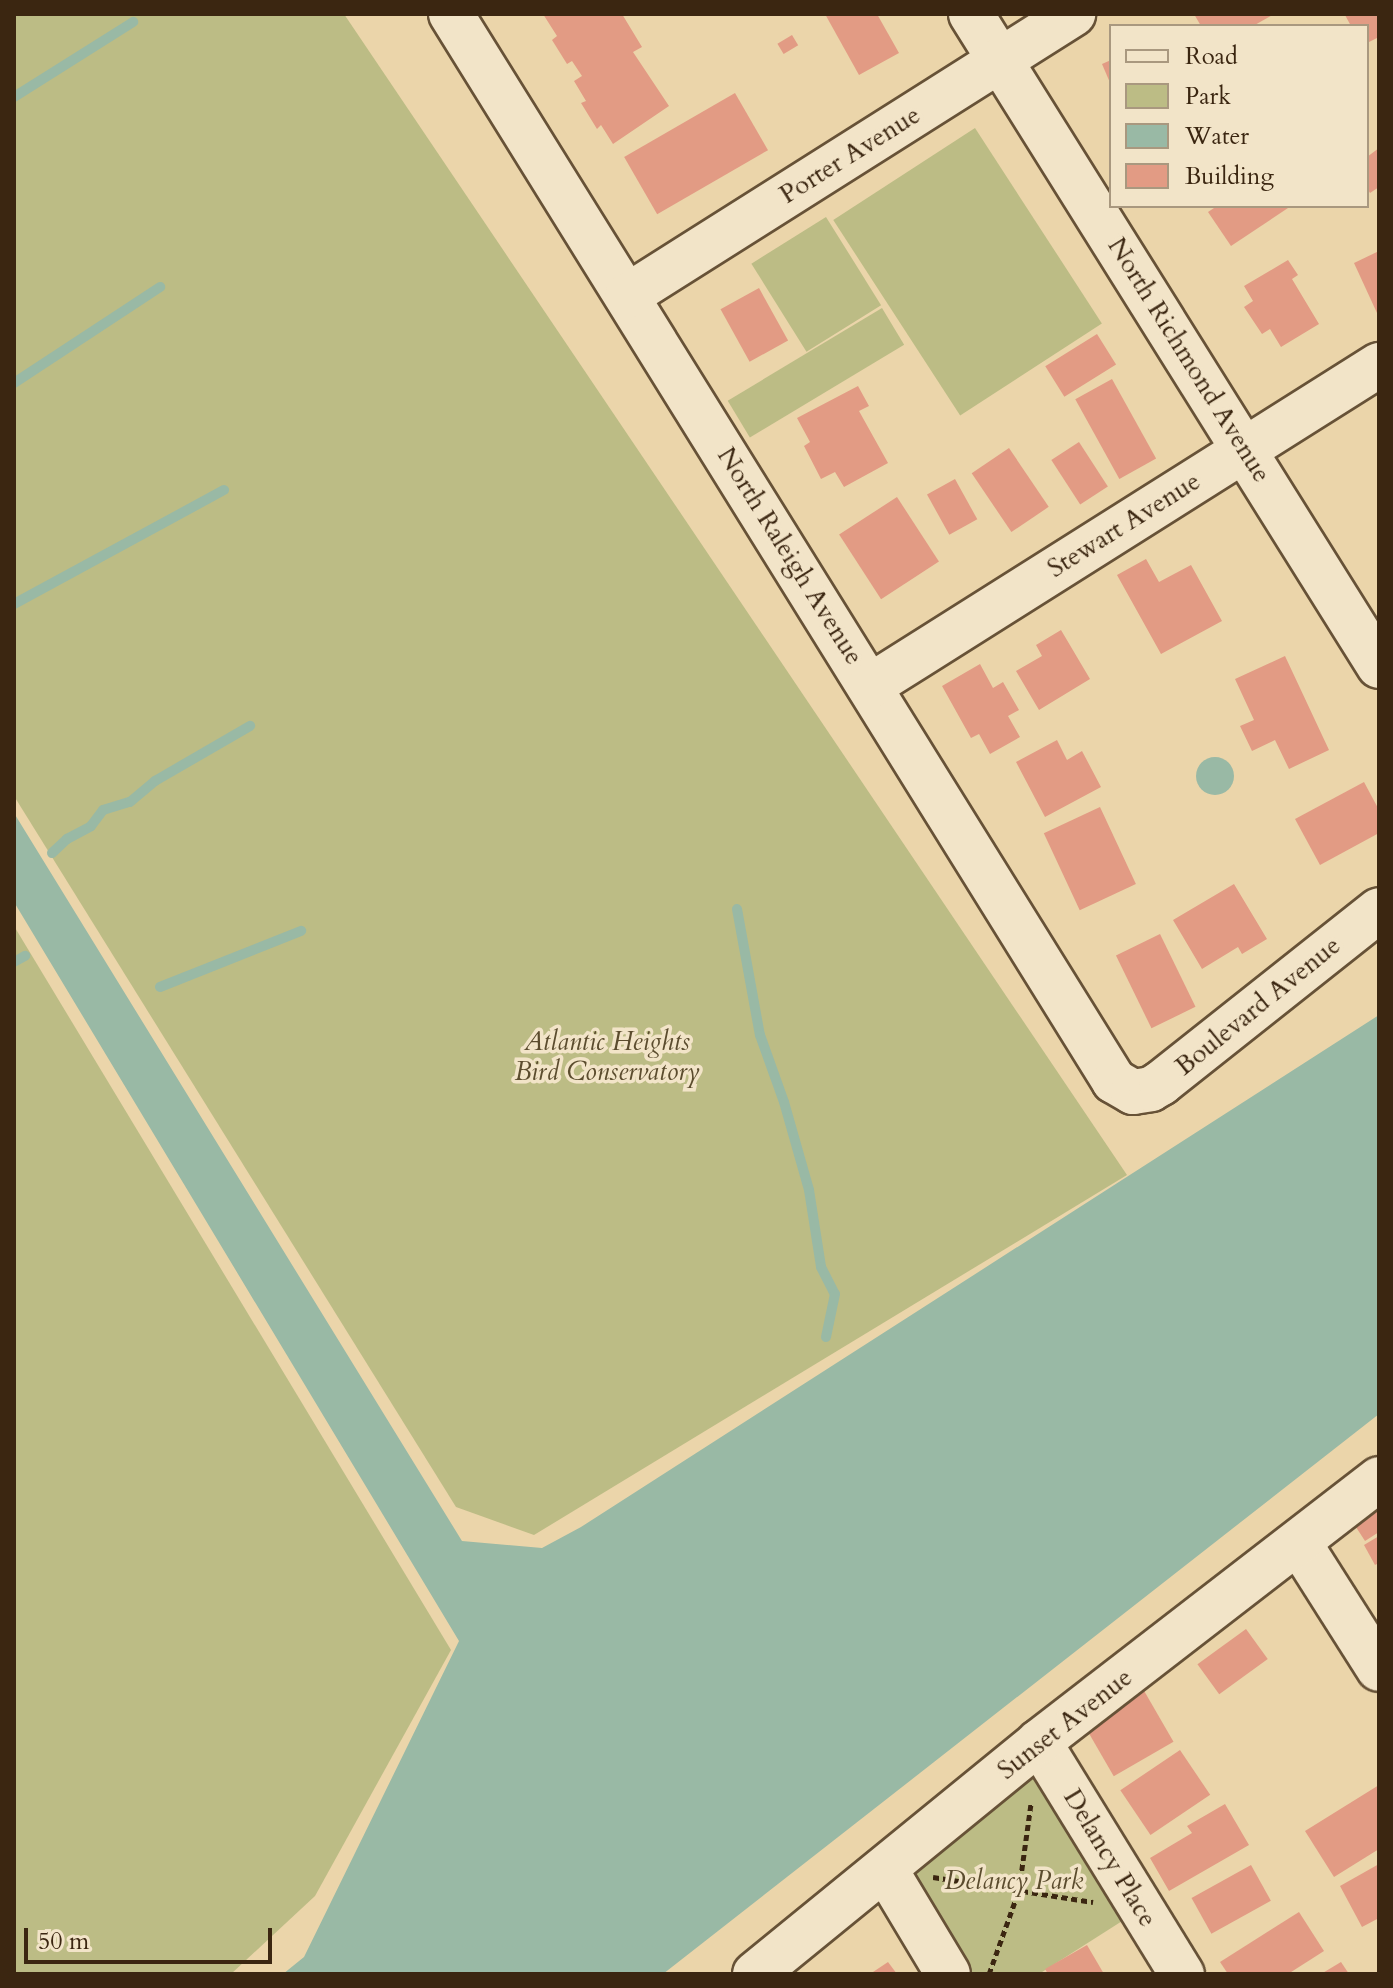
<!DOCTYPE html>
<html>
<head>
<meta charset="utf-8">
<style>
  body { margin:0 }
  #map { position:relative; width:1393px; height:1988px; overflow:hidden; background:#ebd5aa; font-family:Cardo,serif }
  div>[style] { position:absolute }
  .green>* { inset:0; background:#bcbc85; transform-origin:0 0 }
  .water>* { inset:0; background:#99b9a5 }
  .round { border-radius:50% }
  .stream>* { height:10px; margin:-5px; padding:0 5px; transform-origin:5px; border-radius:5px; background:#99b9a5 }
  .building>* { inset:0; background:#e29b84; transform-origin:0 0 }
  .path>* { height:5px; margin-top:-2.5px; transform-origin:0; background:repeating-linear-gradient(90deg,#3b2611 0 6px,transparent 0 10px) }
  .roads { filter:drop-shadow(2px 0 #675237) drop-shadow(-2px 0 #675237) drop-shadow(0 2px #675237) drop-shadow(0 -2px #675237) }
  .minor>* { height:44px; margin:-22px; padding:0 22px; transform-origin:22px; border-radius:22px; background:#f2e4c8 }
  span { translate:-50% -50%; white-space:nowrap; text-align:center; line-height:1.15; -webkit-text-stroke:7px #f2e4c8; paint-order:stroke }
  .street-label { font-size:26px; color:#3b2611 }
  .park-label { font-size:26px; color:#5b4c2e; font-style:italic }
  .frame { position:absolute; inset:0; border:16px solid #3b2611; pointer-events:none }
  .legend { position:absolute; left:1109px; top:24px; width:260px; height:184px; box-sizing:border-box; background:#f2e4c8; border:2px solid #a9987f; margin:0; padding:10px 14px; list-style:none; font-size:24px; color:#3b2611 }
  .legend li { display:flex; align-items:center; gap:16px; height:40px }
  .legend b { width:40px; border:2px solid #a9987f }
  .scale { position:absolute; left:24px; top:1928px; width:248px; height:36px; box-sizing:border-box; border:4px solid #3b2611; border-top:0; padding-left:10px; font-size:24px; line-height:28px; white-space:nowrap; color:#3b2611; -webkit-text-stroke:6px #f2e4c8; paint-order:stroke }
</style>
</head>
<body>
<div id="map">
  <div class="green">
    <div style="clip-path:polygon(14px 14px,344px 14px,1127px 1175px,534px 1535px,456px 1507px,14px 796px)"></div>
    <div style="left:975px;top:128px;width:233px;height:169px;rotate:57deg"></div>
    <div style="left:826px;top:217px;width:104px;height:88px;rotate:58deg"></div>
    <div style="left:882px;top:308px;width:43px;height:180px;rotate:59deg"></div>
    <div style="clip-path:polygon(14px 926px,451px 1650px,315px 1896px,231px 1974px,14px 1974px)"></div>
    <div style="clip-path:polygon(1039px 1742px,1141px 1909px,1039px 1974px,948px 1974px,885px 1869px)"></div>
  </div>
  <div class="water">
    <div class="round" style="left:1196px;top:757px;width:38px;height:38px"></div>
    <div style="clip-path:polygon(14px 813px,462px 1541px,542px 1548px,581px 1527px,1379px 1015px,1379px 1414px,663px 1974px,283px 1974px,304px 1957px,459px 1641px,14px 902px)"></div>
  </div>
  <div class="stream">
    <div style="left:14px;top:97px;width:141px;rotate:-32.2deg"></div>
    <div style="left:14px;top:383px;width:175px;rotate:-33.3deg"></div>
    <div style="left:14px;top:604px;width:239px;rotate:-28.5deg"></div>
    <div style="left:52px;top:853px;width:21px;rotate:-43deg"></div>
    <div style="left:67px;top:839px;width:27px;rotate:-28deg"></div>
    <div style="left:91px;top:826px;width:20px;rotate:-53deg"></div>
    <div style="left:103px;top:810px;width:28px;rotate:-17deg"></div>
    <div style="left:130px;top:802px;width:33px;rotate:-40deg"></div>
    <div style="left:155px;top:781px;width:110px;rotate:-30.1deg"></div>
    <div style="left:737px;top:909px;width:128px;rotate:79.7deg"></div>
    <div style="left:760px;top:1035px;width:71px;rotate:70.3deg"></div>
    <div style="left:784px;top:1102px;width:91px;rotate:74.1deg"></div>
    <div style="left:809px;top:1190px;width:78px;rotate:81.1deg"></div>
    <div style="left:821px;top:1267px;width:30px;rotate:63deg"></div>
    <div style="left:835px;top:1294px;width:44px;rotate:101.8deg"></div>
    <div style="left:14px;top:962px;width:13px;rotate:-29deg"></div>
    <div style="left:160px;top:987px;width:152px;rotate:-21.7deg"></div>
  </div>
  <div class="building">
    <div style="clip-path:polygon(543px 14px,622px 14px,642px 47px,633px 52px,669px 106px,613px 144px,601px 125px,597px 129px,581px 103px,586px 101px,574px 81px,582px 76px,572px 61px,567px 64px,552px 40px,557px 36px)"></div>
    <div style="clip-path:polygon(825px 14px,877px 14px,899px 53px,859px 75px)"></div>
    <div style="clip-path:polygon(1194px 14px,1274px 14px,1253px 26px,1201px 26px)"></div>
    <div style="clip-path:polygon(1379px 14px,1379px 37px,1367px 43px,1367px 26px,1351px 26px,1345px 15px)"></div>
    <div style="left:792px;top:35px;width:12px;height:17px;rotate:59deg"></div>
    <div style="clip-path:polygon(1111px 60px,1111px 85px,1102px 64px)"></div>
    <div style="left:735px;top:93px;width:66px;height:128px;rotate:60deg"></div>
    <div style="clip-path:polygon(1379px 148px,1379px 187px,1370px 193px,1367px 188px,1367px 157px)"></div>
    <div style="clip-path:polygon(1217px 206px,1291px 206px,1231px 246px,1208px 212px)"></div>
    <div style="clip-path:polygon(1379px 251px,1379px 312px,1377px 313px,1354px 263px)"></div>
    <div style="clip-path:polygon(1288px 260px,1298px 275px,1292px 279px,1319px 324px,1281px 347px,1270px 329px,1262px 334px,1244px 307px,1253px 301px,1244px 286px)"></div>
    <div style="left:759px;top:288px;width:60px;height:44px;rotate:61deg"></div>
    <div style="left:1097px;top:334px;width:36px;height:61px;rotate:58deg"></div>
    <div style="left:1112px;top:379px;width:91px;height:42px;rotate:61deg"></div>
    <div style="clip-path:polygon(858px 386px,869px 406px,859px 411px,888px 463px,844px 487px,835px 472px,821px 479px,804px 446px,810px 442px,797px 418px)"></div>
    <div style="left:1079px;top:442px;width:53px;height:33px;rotate:57deg"></div>
    <div style="left:1009px;top:448px;width:71px;height:45px;rotate:56deg"></div>
    <div style="left:955px;top:479px;width:46px;height:32px;rotate:61deg"></div>
    <div style="left:897px;top:497px;width:77px;height:69px;rotate:57deg"></div>
    <div style="clip-path:polygon(1146px 559px,1159px 582px,1191px 565px,1222px 621px,1161px 654px,1117px 575px)"></div>
    <div style="clip-path:polygon(1061px 630px,1090px 679px,1039px 710px,1016px 671px,1042px 656px,1036px 645px)"></div>
    <div style="clip-path:polygon(1285px 656px,1329px 750px,1289px 769px,1275px 740px,1252px 751px,1240px 726px,1254px 720px,1235px 679px)"></div>
    <div style="clip-path:polygon(980px 664px,993px 688px,1003px 682px,1019px 710px,1008px 716px,1020px 737px,990px 754px,979px 734px,971px 738px,942px 686px)"></div>
    <div style="clip-path:polygon(1057px 740px,1067px 760px,1082px 751px,1101px 787px,1045px 817px,1016px 762px)"></div>
    <div style="clip-path:polygon(1364px 782px,1379px 810px,1379px 833px,1320px 865px,1295px 819px)"></div>
    <div style="left:1100px;top:807px;width:85px;height:62px;rotate:65deg"></div>
    <div style="clip-path:polygon(1234px 884px,1267px 939px,1242px 954px,1238px 947px,1202px 969px,1173px 920px)"></div>
    <div style="left:1160px;top:934px;width:81px;height:49px;rotate:64deg"></div>
    <div style="clip-path:polygon(1379px 1508px,1379px 1532px,1365px 1541px,1354px 1524px)"></div>
    <div style="clip-path:polygon(1379px 1536px,1379px 1563px,1375px 1565px,1364px 1545px)"></div>
    <div style="left:1246px;top:1629px;width:37px;height:60px;rotate:54deg"></div>
    <div style="left:1143px;top:1689px;width:61px;height:69px;rotate:60deg"></div>
    <div style="left:1180px;top:1750px;width:54px;height:72px;rotate:56deg"></div>
    <div style="clip-path:polygon(1379px 1785px,1379px 1849px,1334px 1877px,1305px 1831px)"></div>
    <div style="clip-path:polygon(1225px 1804px,1249px 1845px,1169px 1891px,1150px 1858px,1192px 1833px,1187px 1826px)"></div>
    <div style="clip-path:polygon(1379px 1864px,1379px 1918px,1362px 1927px,1340px 1886px)"></div>
    <div style="left:1251px;top:1865px;width:41px;height:68px;rotate:61deg"></div>
    <div style="clip-path:polygon(1299px 1912px,1324px 1951px,1288px 1974px,1228px 1974px,1220px 1962px)"></div>
    <div style="clip-path:polygon(1087px 1945px,1104px 1974px,1048px 1974px,1045px 1969px)"></div>
    <div style="clip-path:polygon(888px 1962px,897px 1974px,870px 1974px)"></div>
    <div style="clip-path:polygon(1341px 1962px,1349px 1974px,1321px 1974px)"></div>
  </div>
  <div class="path">
    <div style="left:933px;top:1877px;width:162px;rotate:8.9deg"></div>
    <div style="left:989px;top:1974px;width:89px;rotate:-70.3deg"></div>
    <div style="left:1019px;top:1890px;width:88px;rotate:-82.1deg"></div>
  </div>
  <div class="roads">
    <div class="minor">
      <div style="left:451px;top:14px;width:1256px;rotate:58.14deg"></div>
      <div style="left:1114px;top:1081px;width:22px;rotate:30deg"></div>
      <div style="left:1133px;top:1092px;width:18px;rotate:-9deg"></div>
      <div style="left:1151px;top:1089px;width:12px;rotate:-31deg"></div>
      <div style="left:1161px;top:1083px;width:278px;rotate:-38.4deg"></div>
      <div style="left:971px;top:14px;width:769px;rotate:57.96deg"></div>
      <div style="left:627px;top:296px;width:528px;rotate:-32.3deg"></div>
      <div style="left:870px;top:686px;width:602px;rotate:-32.24deg"></div>
      <div style="left:1299px;top:1543px;width:149px;rotate:57.6deg"></div>
      <div style="left:1039px;top:1742px;width:273px;rotate:58.4deg"></div>
      <div style="left:885px;top:1869px;width:122px;rotate:59deg"></div>
      <div style="left:755px;top:1974px;width:367px;rotate:-39.2deg"></div>
      <div style="left:1039px;top:1742px;width:430px;rotate:-37.7deg"></div>
    </div>
  </div>
  <div class="street-label">
    <span style="left:850px;top:155px;rotate:-32deg">Porter Avenue</span>
    <span style="left:1189px;top:360px;rotate:58deg">North Richmond Avenue</span>
    <span style="left:1124px;top:525px;rotate:-32deg">Stewart Avenue</span>
    <span style="left:790px;top:556px;rotate:58deg">North Raleigh Avenue</span>
    <span style="left:1258px;top:1006px;rotate:-39deg">Boulevard Avenue</span>
    <span style="left:1065px;top:1724px;rotate:-38deg">Sunset Avenue</span>
    <span style="left:1110px;top:1858px;rotate:59deg">Delancy Place</span>
  </div>
  <div class="park-label">
    <span style="left:607px;top:1057px">Atlantic Heights<br>Bird Conservatory</span>
    <span style="left:1014px;top:1881px">Delancy Park</span>
  </div>
  <div class="frame"></div>
  <ul class="legend">
  <li><b style="height:10px;background:#f2e4c8"></b>Road</li>
  <li><b style="height:22px;background:#bcbc85"></b>Park</li>
  <li><b style="height:22px;background:#99b9a5"></b>Water</li>
  <li><b style="height:22px;background:#e29b84"></b>Building</li>
  </ul>
  <div class="scale">50 m</div>
</div>
</body>
</html>
